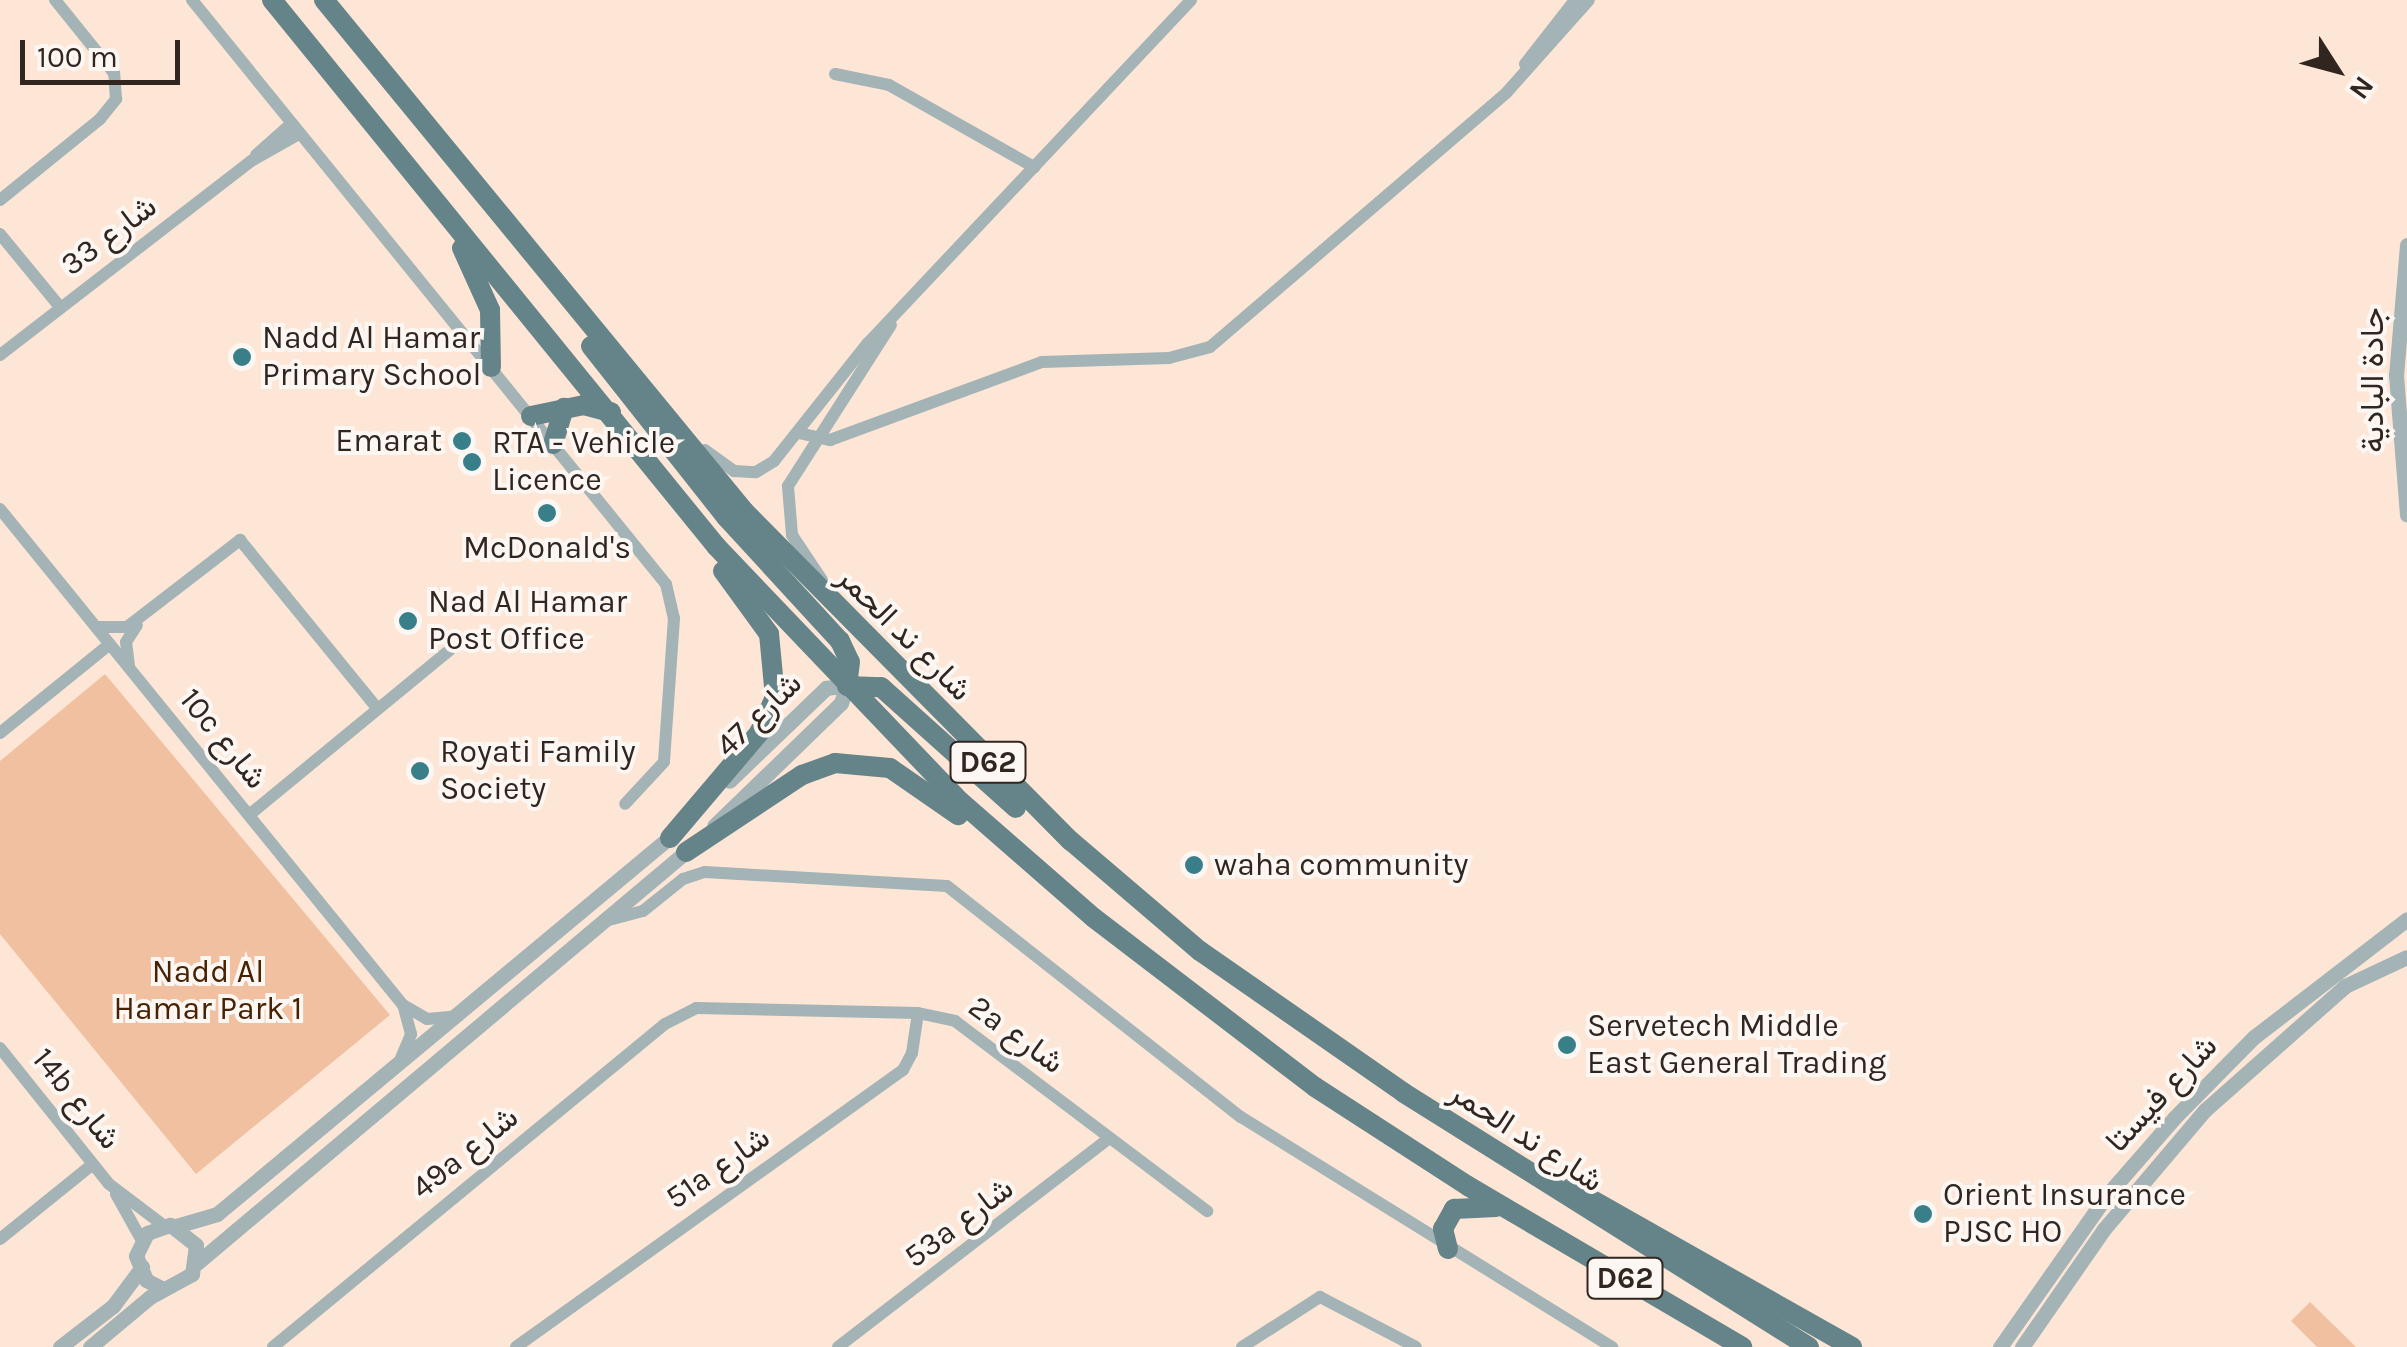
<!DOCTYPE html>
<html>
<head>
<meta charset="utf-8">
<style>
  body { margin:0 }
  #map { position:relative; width:2407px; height:1347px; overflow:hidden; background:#fee6d7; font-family:Karla,Vazirmatn,sans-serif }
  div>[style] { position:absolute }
  .green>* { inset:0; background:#f0c0a1 }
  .minor>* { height:12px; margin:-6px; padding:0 6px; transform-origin:6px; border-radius:6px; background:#a3b3b6 }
  .tertiary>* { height:15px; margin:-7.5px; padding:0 7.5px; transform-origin:7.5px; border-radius:7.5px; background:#a3b3b6 }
  .primary>* { height:20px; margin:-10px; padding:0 10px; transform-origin:10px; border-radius:10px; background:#658489 }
  .dots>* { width:28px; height:28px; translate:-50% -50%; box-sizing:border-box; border:5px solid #fdf7f3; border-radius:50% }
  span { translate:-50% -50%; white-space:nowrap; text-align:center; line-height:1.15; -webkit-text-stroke:8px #fdf7f3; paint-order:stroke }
  .shield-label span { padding:2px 8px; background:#fdf7f3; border:2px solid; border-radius:8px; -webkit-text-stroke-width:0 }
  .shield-label { font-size:30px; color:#31261f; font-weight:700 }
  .street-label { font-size:32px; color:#31261f }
  .poi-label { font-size:32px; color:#31261f }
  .left { translate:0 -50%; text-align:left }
  .right { translate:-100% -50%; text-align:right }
  .park-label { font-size:32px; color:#482202 }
  .north { position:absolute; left:2287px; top:20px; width:100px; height:100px; -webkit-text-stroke:8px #fdf7f3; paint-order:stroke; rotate:126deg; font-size:28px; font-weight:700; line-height:40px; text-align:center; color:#31261f }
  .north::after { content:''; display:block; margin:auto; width:35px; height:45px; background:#31261f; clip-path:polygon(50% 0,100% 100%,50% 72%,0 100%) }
  .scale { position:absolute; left:20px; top:40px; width:160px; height:45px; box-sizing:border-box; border:5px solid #31261f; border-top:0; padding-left:12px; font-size:30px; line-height:35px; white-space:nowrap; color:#31261f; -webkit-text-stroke:8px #fdf7f3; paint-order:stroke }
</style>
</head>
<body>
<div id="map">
  <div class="green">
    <div style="clip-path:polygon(105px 674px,390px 1015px,196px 1174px,0 934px,0 761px)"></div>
    <div style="clip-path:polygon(2310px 1302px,2349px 1340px,2356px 1347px,2317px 1347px,2291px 1321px)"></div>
  </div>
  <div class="minor">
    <div style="left:192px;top:0;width:752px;rotate:50.94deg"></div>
    <div style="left:666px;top:584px;width:35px;rotate:77deg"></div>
    <div style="left:674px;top:618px;width:144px;rotate:94deg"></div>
    <div style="left:664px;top:762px;width:57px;rotate:132.9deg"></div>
    <div style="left:1525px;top:64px;width:81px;rotate:-52deg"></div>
    <div style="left:835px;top:74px;width:55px;rotate:11.5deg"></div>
    <div style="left:889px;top:85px;width:167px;rotate:29.5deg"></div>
    <div style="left:256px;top:155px;width:47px;rotate:-41.5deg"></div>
    <div style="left:0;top:200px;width:129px;rotate:-39deg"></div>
    <div style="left:100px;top:119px;width:26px;rotate:-51deg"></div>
    <div style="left:116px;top:99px;width:26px;rotate:-94deg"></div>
    <div style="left:114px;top:73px;width:94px;rotate:-128.9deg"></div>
    <div style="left:0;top:234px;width:94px;rotate:50.6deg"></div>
    <div style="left:0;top:355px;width:317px;rotate:-37.7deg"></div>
    <div style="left:251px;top:161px;width:55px;rotate:-29.4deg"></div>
    <div style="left:799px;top:433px;width:32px;rotate:13deg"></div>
    <div style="left:830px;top:440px;width:226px;rotate:-20.2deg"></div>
    <div style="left:1042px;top:362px;width:127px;rotate:-1.8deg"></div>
    <div style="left:1169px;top:358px;width:42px;rotate:-15deg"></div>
    <div style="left:1210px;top:347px;width:391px;rotate:-40.6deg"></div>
    <div style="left:1507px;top:92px;width:123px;rotate:-48.3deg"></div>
    <div style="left:705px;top:450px;width:36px;rotate:36deg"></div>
    <div style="left:734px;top:471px;width:22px;rotate:3deg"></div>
    <div style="left:756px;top:472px;width:21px;rotate:-31deg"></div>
    <div style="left:774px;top:461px;width:151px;rotate:-51.5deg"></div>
    <div style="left:868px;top:343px;width:471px;rotate:-46.7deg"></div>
    <div style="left:0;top:509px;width:639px;rotate:50.91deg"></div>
    <div style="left:403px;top:1005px;width:28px;rotate:30deg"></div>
    <div style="left:427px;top:1019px;width:25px;rotate:-5deg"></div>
    <div style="left:822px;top:580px;width:54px;rotate:-123.7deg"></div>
    <div style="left:792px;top:535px;width:49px;rotate:-94.7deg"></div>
    <div style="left:788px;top:486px;width:191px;rotate:-57.4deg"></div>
    <div style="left:96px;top:627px;width:31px"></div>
    <div style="left:127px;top:627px;width:143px;rotate:-37.6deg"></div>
    <div style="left:240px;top:540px;width:218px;rotate:50.8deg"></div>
    <div style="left:129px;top:666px;width:24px;rotate:-97deg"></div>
    <div style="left:126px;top:642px;width:20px;rotate:-57deg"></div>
    <div style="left:0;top:733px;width:141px;rotate:-39deg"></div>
    <div style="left:249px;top:815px;width:260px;rotate:-39.4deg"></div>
    <div style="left:609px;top:920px;width:35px;rotate:-15deg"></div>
    <div style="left:643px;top:911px;width:51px;rotate:-38.7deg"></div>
    <div style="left:683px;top:879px;width:23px;rotate:-18deg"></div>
    <div style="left:705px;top:872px;width:242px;rotate:3.3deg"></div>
    <div style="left:947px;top:886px;width:374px;rotate:38.2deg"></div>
    <div style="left:1241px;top:1117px;width:437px;rotate:31.8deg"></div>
    <div style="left:0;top:1048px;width:174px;rotate:51.3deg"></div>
    <div style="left:109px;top:1184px;width:68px;rotate:37.2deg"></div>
    <div style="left:401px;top:1058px;width:26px;rotate:-67deg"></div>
    <div style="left:411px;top:1034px;width:28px;rotate:-105deg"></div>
    <div style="left:116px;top:1194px;width:51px;rotate:60.9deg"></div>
    <div style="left:0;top:1239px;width:119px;rotate:-38.9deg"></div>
    <div style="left:273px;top:1347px;width:508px;rotate:-39.49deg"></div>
    <div style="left:665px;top:1024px;width:35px;rotate:-27deg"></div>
    <div style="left:696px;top:1008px;width:222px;rotate:1.3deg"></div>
    <div style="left:918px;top:1013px;width:38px;rotate:12deg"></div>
    <div style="left:955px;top:1021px;width:316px;rotate:37deg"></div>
    <div style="left:516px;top:1347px;width:476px;rotate:-35.6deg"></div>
    <div style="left:903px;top:1070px;width:19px;rotate:-62deg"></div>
    <div style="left:912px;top:1053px;width:40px;rotate:-81.5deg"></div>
    <div style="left:838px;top:1347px;width:341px;rotate:-37.6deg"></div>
    <div style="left:1242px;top:1347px;width:93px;rotate:-32.7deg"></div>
    <div style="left:1320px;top:1297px;width:108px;rotate:27.5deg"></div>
  </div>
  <div class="tertiary">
    <div style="left:2407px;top:245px;width:130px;rotate:94.8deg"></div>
    <div style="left:2396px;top:375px;width:140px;rotate:85.5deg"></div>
    <div style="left:714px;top:826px;width:177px;rotate:-44.1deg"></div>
    <div style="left:841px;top:703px;width:18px;rotate:-71deg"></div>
    <div style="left:847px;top:686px;width:21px;rotate:175deg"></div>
    <div style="left:826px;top:688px;width:134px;rotate:136.2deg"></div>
    <div style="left:176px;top:1226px;width:43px;rotate:-16.3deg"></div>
    <div style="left:217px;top:1214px;width:597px;rotate:-39.77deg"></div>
    <div style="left:197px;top:1263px;width:649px;rotate:-40.07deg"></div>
    <div style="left:60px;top:1347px;width:67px;rotate:-37.7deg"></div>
    <div style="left:113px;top:1306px;width:49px;rotate:-53.4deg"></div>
    <div style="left:90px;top:1347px;width:78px;rotate:-39.8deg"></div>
    <div style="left:150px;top:1297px;width:48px;rotate:-28.7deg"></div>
    <div style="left:192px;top:1274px;width:29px;rotate:-82deg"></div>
    <div style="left:196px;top:1245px;width:33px;rotate:-142deg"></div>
    <div style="left:170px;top:1225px;width:24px;rotate:161deg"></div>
    <div style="left:147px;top:1233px;width:25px;rotate:116deg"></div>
    <div style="left:136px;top:1256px;width:26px;rotate:67deg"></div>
    <div style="left:146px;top:1280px;width:19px;rotate:28deg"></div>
    <div style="left:2000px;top:1347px;width:186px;rotate:-54.9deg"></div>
    <div style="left:2107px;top:1195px;width:103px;rotate:-48.9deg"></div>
    <div style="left:2175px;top:1117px;width:112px;rotate:-45.4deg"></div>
    <div style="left:2254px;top:1037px;width:193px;rotate:-37.6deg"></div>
    <div style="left:2022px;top:1347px;width:144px;rotate:-55.2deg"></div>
    <div style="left:2104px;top:1229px;width:156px;rotate:-49.7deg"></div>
    <div style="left:2205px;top:1110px;width:187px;rotate:-41.5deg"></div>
    <div style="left:2345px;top:986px;width:68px;rotate:-25.1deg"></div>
  </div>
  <div class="primary">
    <div style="left:272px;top:0;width:704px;rotate:50.88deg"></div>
    <div style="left:716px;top:546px;width:354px;rotate:46.3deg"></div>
    <div style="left:961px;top:802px;width:176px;rotate:41.1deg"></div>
    <div style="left:1094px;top:918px;width:278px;rotate:37.4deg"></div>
    <div style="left:1315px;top:1087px;width:182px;rotate:32.9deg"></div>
    <div style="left:1468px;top:1186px;width:318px;rotate:30.4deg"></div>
    <div style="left:324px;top:0;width:661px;rotate:50.58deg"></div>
    <div style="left:744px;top:511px;width:465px;rotate:45.3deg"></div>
    <div style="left:1071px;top:841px;width:170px;rotate:40.5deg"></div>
    <div style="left:1200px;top:951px;width:249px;rotate:34.8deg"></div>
    <div style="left:1404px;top:1093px;width:478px;rotate:32.1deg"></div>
    <div style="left:462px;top:248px;width:68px;rotate:65.7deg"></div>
    <div style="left:490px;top:310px;width:57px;rotate:89deg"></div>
    <div style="left:591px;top:346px;width:218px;rotate:51.7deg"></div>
    <div style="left:726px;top:517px;width:168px;rotate:47.4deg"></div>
    <div style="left:840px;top:641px;width:23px;rotate:65deg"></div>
    <div style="left:850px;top:662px;width:24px;rotate:97deg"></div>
    <div style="left:847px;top:686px;width:34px;rotate:2deg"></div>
    <div style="left:881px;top:687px;width:181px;rotate:41.9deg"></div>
    <div style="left:531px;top:416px;width:54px;rotate:-11.7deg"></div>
    <div style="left:584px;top:405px;width:28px;rotate:15deg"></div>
    <div style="left:553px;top:444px;width:38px;rotate:-73deg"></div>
    <div style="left:670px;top:838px;width:138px;rotate:-49.7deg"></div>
    <div style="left:759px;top:733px;width:39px;rotate:-66deg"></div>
    <div style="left:775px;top:697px;width:63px;rotate:-95.4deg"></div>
    <div style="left:769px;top:634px;width:78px;rotate:-126.1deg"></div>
    <div style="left:686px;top:852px;width:139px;rotate:-33.6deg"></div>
    <div style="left:802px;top:775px;width:35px;rotate:-20deg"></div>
    <div style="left:835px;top:763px;width:55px;rotate:5.2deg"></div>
    <div style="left:890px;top:768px;width:83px;rotate:34.7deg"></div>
    <div style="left:1571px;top:1188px;width:323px;rotate:29.5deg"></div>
    <div style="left:1448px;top:1249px;width:21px;rotate:-104deg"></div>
    <div style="left:1443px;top:1229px;width:23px;rotate:-61deg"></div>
    <div style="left:1454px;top:1209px;width:42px;rotate:-2.7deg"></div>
  </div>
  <div class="dots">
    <div style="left:242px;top:357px;background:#397f8a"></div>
    <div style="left:462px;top:441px;background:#397f8a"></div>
    <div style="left:472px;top:462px;background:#397f8a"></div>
    <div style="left:547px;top:513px;background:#397f8a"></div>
    <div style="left:408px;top:621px;background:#397f8a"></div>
    <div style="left:420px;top:771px;background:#397f8a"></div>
    <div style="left:1194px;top:865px;background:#397f8a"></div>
    <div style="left:1567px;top:1045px;background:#397f8a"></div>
    <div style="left:1923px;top:1214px;background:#397f8a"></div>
  </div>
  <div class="shield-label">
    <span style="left:988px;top:762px">D62</span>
    <span style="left:1625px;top:1278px">D62</span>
  </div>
  <div class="street-label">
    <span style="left:109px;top:236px;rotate:-37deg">شارع 33</span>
    <span style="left:2373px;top:380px;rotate:-90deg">جادة البادية</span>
    <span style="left:904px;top:634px;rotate:45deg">شارع ند الحمر</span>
    <span style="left:759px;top:715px;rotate:-44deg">شارع 47</span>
    <span style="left:223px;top:739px;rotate:51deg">10c شارع</span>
    <span style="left:1016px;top:1035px;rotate:36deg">2a شارع</span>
    <span style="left:2162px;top:1094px;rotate:-47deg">شارع فيستا</span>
    <span style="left:76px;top:1099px;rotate:51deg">14b شارع</span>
    <span style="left:1526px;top:1137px;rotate:33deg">شارع ند الحمر</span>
    <span style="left:465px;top:1153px;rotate:-39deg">49a شارع</span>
    <span style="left:718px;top:1168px;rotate:-35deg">51a شارع</span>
    <span style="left:959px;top:1223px;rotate:-37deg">53a شارع</span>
  </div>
  <div class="poi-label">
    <span class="left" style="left:262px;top:357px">Nadd Al Hamar<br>Primary School</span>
    <span class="right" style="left:442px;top:441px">Emarat</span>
    <span class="left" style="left:492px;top:462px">RTA - Vehicle<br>Licence</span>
    <span style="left:547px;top:548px">McDonald's</span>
    <span class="left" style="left:428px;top:621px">Nad Al Hamar<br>Post Office</span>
    <span class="left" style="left:440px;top:771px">Royati Family<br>Society</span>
    <span class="left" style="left:1214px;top:865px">waha community</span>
    <span class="left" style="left:1587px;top:1045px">Servetech Middle<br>East General Trading</span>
    <span class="left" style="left:1943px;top:1214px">Orient Insurance<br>PJSC HO</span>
  </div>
  <div class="park-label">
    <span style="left:208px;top:991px">Nadd Al<br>Hamar Park 1</span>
  </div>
  <div class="north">N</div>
  <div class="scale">100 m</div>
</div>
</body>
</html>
